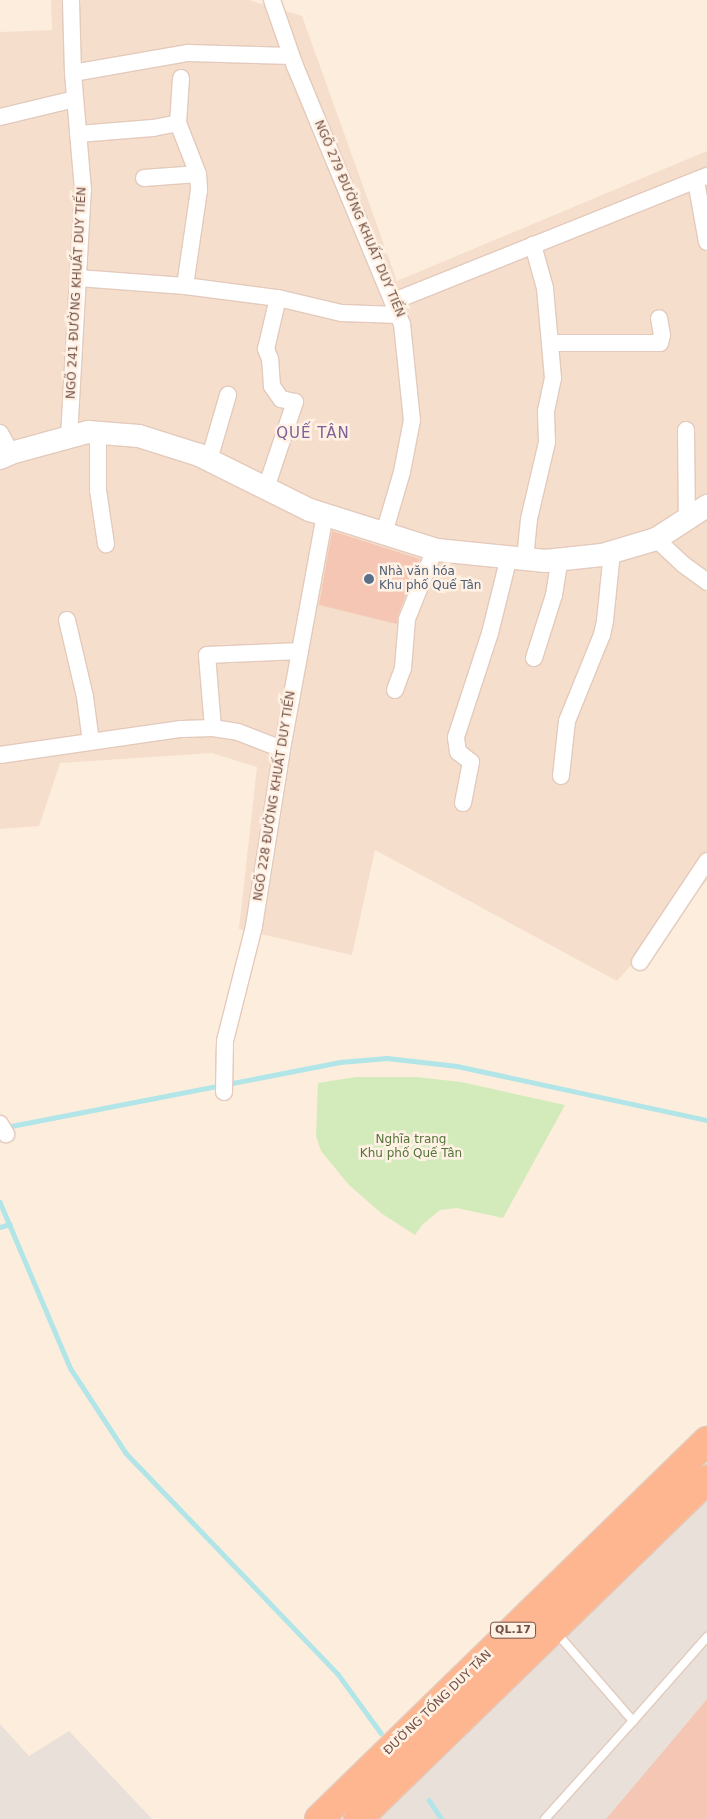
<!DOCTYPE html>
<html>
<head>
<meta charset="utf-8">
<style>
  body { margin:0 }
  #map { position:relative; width:707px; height:1819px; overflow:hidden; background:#fdeddd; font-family:"DejaVu Sans",sans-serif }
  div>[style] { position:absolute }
  .residential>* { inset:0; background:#f5decb }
  .industrial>* { inset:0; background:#eae0da }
  .green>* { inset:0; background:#d3ebbb }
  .stream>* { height:4.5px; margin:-2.25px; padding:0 2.25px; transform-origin:2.25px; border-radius:2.25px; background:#b1e5e7 }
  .building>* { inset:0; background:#f4c6b3 }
  .roads { filter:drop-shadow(1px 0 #e3cabc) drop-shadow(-1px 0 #e3cabc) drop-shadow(0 1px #e3cabc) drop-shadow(0 -1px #e3cabc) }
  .service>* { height:8px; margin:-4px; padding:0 4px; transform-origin:4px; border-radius:4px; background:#fff }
  .minor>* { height:16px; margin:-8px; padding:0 8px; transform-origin:8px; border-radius:8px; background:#fff }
  .secondary>* { height:22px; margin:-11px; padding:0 11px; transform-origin:11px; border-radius:11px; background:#fff }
  .trunk>* { height:28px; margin:-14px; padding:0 14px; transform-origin:14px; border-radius:14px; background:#feb690 }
  .dots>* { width:14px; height:14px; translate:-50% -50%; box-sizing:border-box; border:2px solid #fff1e4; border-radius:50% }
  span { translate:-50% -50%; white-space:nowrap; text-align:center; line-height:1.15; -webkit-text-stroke:5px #fff1e4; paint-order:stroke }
  .shield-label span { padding:1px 4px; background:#fff1e4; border:1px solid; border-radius:4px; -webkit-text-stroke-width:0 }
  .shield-label { font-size:11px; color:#735045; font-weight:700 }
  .street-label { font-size:12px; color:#735045 }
  .service-label { font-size:12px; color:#4e5e75 }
  .left { translate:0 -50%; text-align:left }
  .park-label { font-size:12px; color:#52743a }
  .quarter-label { font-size:15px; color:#7f6097; letter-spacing:1px }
</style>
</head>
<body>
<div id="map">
  <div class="residential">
    <div style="clip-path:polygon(51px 0,249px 0,302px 16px,397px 281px,707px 151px,707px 880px,617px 981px,375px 850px,352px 955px,239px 929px,257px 767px,212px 753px,60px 763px,39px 826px,0 829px,0 32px,52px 30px)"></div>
  </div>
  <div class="industrial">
    <div style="clip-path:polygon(707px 1495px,707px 1819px,372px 1819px)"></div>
    <div style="clip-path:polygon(0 1724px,29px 1756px,69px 1731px,152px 1819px,0 1819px)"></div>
  </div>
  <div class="green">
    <div style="clip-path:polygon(356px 1077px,416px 1077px,461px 1082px,565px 1105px,503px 1218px,457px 1208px,440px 1210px,422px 1225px,415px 1235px,381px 1213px,349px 1185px,321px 1151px,316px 1136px,318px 1083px)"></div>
  </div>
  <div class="stream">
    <div style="left:6px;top:1127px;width:340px;rotate:-11deg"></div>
    <div style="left:340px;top:1062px;width:47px;rotate:-4.9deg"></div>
    <div style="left:387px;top:1058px;width:70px;rotate:6.5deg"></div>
    <div style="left:457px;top:1066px;width:256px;rotate:12.2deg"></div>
    <div style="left:0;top:1202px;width:181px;rotate:67deg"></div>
    <div style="left:71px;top:1369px;width:100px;rotate:56.8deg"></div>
    <div style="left:126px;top:1453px;width:306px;rotate:46.2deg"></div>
    <div style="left:338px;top:1674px;width:73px;rotate:53.9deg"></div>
    <div style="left:0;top:1227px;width:10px;rotate:-17deg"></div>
    <div style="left:429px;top:1800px;width:23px;rotate:56deg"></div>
  </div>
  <div class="building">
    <div style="clip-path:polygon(332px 531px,420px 559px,398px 615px,397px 624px,319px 605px)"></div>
    <div style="clip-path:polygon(707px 1699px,707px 1819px,606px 1819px,656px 1760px)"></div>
  </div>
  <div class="roads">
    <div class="service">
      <div style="left:633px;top:1721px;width:112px;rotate:-48.6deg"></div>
      <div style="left:545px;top:1819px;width:132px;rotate:-48.1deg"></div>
      <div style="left:633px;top:1721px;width:118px;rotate:-130.9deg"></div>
    </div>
    <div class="minor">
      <div style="left:272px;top:0;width:70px;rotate:70.8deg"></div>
      <div style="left:295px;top:66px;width:279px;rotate:67.5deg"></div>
      <div style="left:402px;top:324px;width:97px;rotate:84.1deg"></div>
      <div style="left:412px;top:420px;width:53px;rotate:100.9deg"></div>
      <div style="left:402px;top:472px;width:64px;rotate:106.4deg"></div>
      <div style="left:73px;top:73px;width:117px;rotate:-9.9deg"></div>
      <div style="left:188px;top:53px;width:103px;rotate:1.7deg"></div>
      <div style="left:181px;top:78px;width:45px;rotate:93.8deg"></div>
      <div style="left:178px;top:123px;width:55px;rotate:68.6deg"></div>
      <div style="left:198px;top:174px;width:16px;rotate:86deg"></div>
      <div style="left:199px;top:190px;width:97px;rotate:98.3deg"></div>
      <div style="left:0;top:117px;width:77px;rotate:-13.5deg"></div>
      <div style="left:78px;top:134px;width:75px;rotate:-4.6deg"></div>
      <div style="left:153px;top:128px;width:25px;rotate:-11deg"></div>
      <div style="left:144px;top:178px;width:54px;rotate:-4.2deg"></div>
      <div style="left:696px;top:181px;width:62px;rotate:79.8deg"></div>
      <div style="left:78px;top:278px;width:107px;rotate:4.3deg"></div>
      <div style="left:185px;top:286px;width:94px;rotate:7.4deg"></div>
      <div style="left:278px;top:298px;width:65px;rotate:13.4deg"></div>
      <div style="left:341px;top:313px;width:58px;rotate:2deg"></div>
      <div style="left:394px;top:301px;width:337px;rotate:-21.8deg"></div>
      <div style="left:550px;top:343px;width:110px"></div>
      <div style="left:660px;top:343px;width:8px;rotate:-76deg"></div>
      <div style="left:662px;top:335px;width:17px;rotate:-100deg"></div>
      <div style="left:686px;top:430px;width:89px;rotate:89.4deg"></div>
      <div style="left:0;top:433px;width:23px;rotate:61deg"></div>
      <div style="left:98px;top:433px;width:57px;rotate:90deg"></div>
      <div style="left:98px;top:490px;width:55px;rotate:81.6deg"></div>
      <div style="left:69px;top:437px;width:247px;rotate:-86.8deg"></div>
      <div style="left:83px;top:190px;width:117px;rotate:-94.9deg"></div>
      <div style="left:73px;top:73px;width:73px;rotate:-91.6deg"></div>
      <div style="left:209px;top:460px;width:68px;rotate:-73.7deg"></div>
      <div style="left:266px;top:488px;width:91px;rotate:-71.4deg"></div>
      <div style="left:295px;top:402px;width:14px;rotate:-168deg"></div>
      <div style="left:281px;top:399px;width:16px;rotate:-125deg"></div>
      <div style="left:272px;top:386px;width:27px;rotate:-94deg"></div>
      <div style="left:270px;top:359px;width:11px;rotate:-112deg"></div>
      <div style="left:266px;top:349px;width:52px;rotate:-76.8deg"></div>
      <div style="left:656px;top:539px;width:38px;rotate:43deg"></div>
      <div style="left:684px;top:565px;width:29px;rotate:36deg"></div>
      <div style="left:525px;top:559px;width:40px;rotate:-84.3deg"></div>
      <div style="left:529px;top:519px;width:79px;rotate:-76.8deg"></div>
      <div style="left:547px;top:442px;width:31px;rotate:-92deg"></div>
      <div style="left:546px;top:411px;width:34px;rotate:-78deg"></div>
      <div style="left:553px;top:378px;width:90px;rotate:-95.1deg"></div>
      <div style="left:545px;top:288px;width:45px;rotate:-105.6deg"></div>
      <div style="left:67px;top:620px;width:79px;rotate:76.8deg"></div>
      <div style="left:85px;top:697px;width:45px;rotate:82.4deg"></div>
      <div style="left:534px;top:658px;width:66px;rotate:-72.4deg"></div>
      <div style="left:554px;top:595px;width:36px;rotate:-81deg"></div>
      <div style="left:395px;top:690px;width:23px;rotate:-70deg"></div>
      <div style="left:403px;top:668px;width:49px;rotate:-85.3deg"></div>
      <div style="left:407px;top:619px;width:75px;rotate:-68.2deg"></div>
      <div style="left:213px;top:728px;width:73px;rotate:-94.7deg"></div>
      <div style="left:207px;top:655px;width:93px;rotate:-2.5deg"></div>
      <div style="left:0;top:755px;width:183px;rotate:-8.2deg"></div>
      <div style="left:181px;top:729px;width:32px;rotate:-2deg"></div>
      <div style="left:213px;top:728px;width:25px;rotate:9deg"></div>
      <div style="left:238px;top:732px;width:47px;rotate:21.1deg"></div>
      <div style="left:561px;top:776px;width:55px;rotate:-83.8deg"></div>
      <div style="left:567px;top:721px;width:93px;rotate:-67.9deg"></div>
      <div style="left:602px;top:635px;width:14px;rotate:-78deg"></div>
      <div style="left:605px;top:621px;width:69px;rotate:-84.2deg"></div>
      <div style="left:463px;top:803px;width:42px;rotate:-79deg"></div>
      <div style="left:471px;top:762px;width:16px;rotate:-142deg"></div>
      <div style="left:458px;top:752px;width:15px;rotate:-98deg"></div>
      <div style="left:456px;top:737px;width:109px;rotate:-71.9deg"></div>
      <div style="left:490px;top:633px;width:78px;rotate:-76deg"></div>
      <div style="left:640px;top:962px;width:121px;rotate:-56.4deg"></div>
      <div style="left:224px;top:1092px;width:51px;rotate:-88.9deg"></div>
      <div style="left:225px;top:1041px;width:119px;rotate:-75.8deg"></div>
      <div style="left:254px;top:926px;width:179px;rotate:-81deg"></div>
      <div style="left:282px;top:749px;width:238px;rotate:-79.6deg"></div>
      <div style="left:0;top:1124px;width:12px;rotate:59deg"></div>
    </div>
    <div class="secondary">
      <div style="left:0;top:458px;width:12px;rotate:-24deg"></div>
      <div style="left:11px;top:453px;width:80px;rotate:-15.3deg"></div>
      <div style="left:88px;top:432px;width:51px;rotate:4.5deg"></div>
      <div style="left:139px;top:436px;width:63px;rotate:17.6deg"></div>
      <div style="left:199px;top:455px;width:124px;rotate:26.4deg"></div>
      <div style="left:310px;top:510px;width:133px;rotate:17.5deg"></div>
      <div style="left:437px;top:550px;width:109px;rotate:5.8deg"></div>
      <div style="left:545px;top:561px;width:57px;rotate:-6deg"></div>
      <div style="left:602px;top:555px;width:56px;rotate:-16.5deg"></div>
      <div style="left:656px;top:539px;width:61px;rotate:-32.9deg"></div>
    </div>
    <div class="trunk">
      <div style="left:319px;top:1819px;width:542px;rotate:-44.25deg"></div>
      <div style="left:358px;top:1819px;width:487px;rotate:-44.2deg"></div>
    </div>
  </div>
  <div class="dots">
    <div style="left:369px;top:579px;background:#5c6f8a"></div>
  </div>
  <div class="shield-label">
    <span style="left:513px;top:1630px">QL.17</span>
  </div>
  <div class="street-label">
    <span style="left:359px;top:219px;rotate:67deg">NGÕ 279 ĐƯỜNG KHUẤT DUY TIẾN</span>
    <span style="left:77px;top:293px;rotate:-87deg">NGÕ 241 ĐƯỜNG KHUẤT DUY TIẾN</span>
    <span style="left:275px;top:796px;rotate:-81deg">NGÕ 228 ĐƯỜNG KHUẤT DUY TIẾN</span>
    <span style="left:438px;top:1703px;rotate:-44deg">ĐƯỜNG TỐNG DUY TÂN</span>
  </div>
  <div class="service-label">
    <span class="left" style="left:379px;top:579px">Nhà văn hóa<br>Khu phố Quế Tân</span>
  </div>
  <div class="park-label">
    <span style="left:411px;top:1147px">Nghĩa trang<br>Khu phố Quế Tân</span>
  </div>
  <div class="quarter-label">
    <span style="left:313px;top:434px">QUẾ TÂN</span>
  </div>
</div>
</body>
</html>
